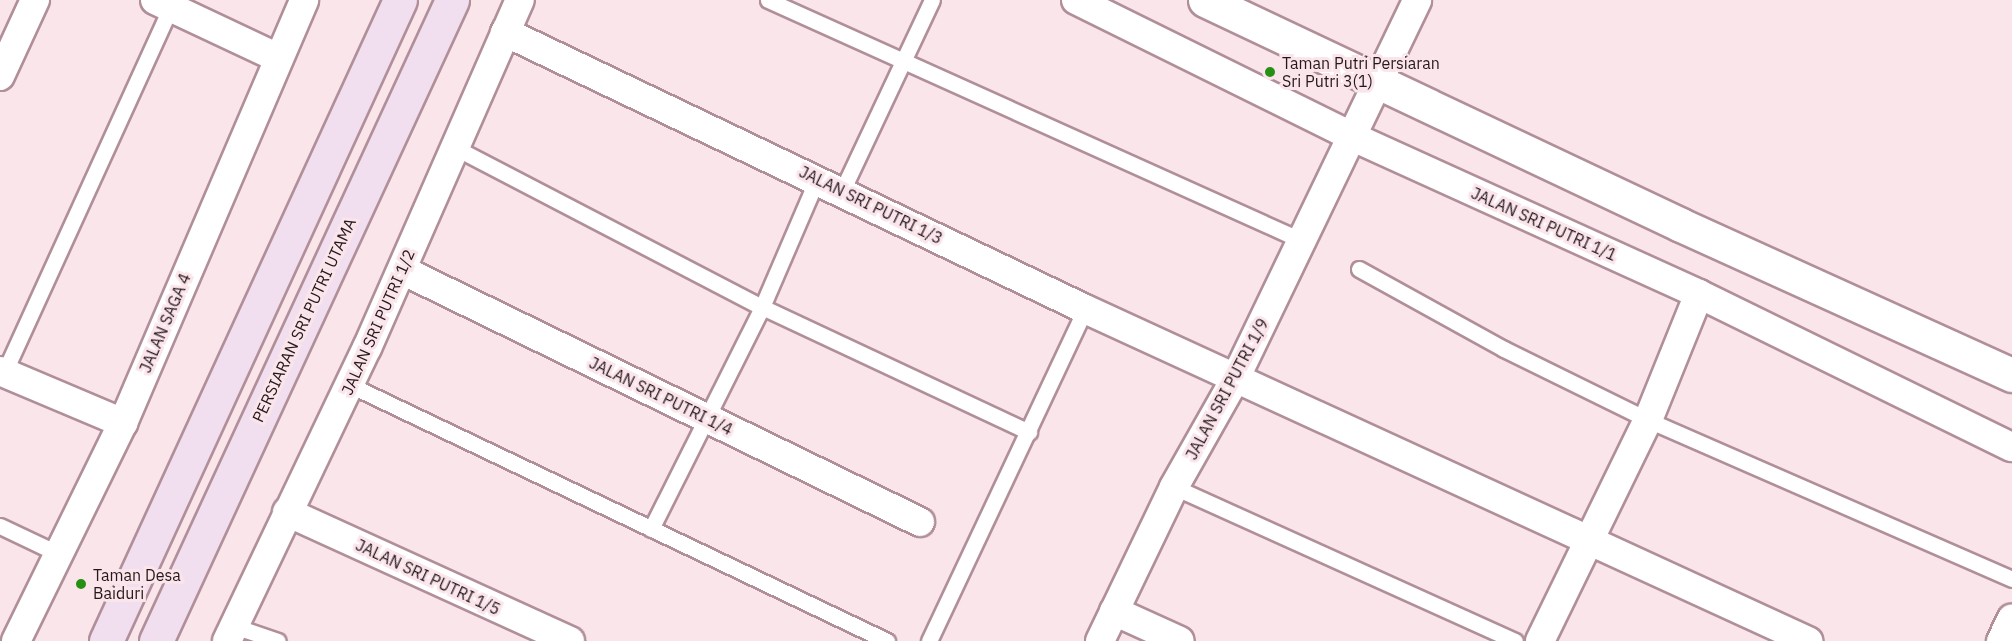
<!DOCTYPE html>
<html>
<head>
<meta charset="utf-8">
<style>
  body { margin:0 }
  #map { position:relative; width:2012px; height:641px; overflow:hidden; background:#fae5eb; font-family:"IBM Plex Sans",sans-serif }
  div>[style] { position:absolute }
  .roads { filter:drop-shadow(2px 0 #b08f99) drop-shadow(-2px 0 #b08f99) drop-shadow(0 2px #b08f99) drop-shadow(0 -2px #b08f99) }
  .service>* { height:15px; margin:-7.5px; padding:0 7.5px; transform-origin:7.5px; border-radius:7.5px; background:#fff }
  .minor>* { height:28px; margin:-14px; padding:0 14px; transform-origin:14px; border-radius:14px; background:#fff }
  .tertiary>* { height:33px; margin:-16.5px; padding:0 16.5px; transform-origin:16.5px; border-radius:16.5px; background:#fff }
  .secondary>* { height:33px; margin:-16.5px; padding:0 16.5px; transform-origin:16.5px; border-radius:16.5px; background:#f1deee }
  .dots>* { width:16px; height:16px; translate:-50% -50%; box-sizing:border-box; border:3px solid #fae5eb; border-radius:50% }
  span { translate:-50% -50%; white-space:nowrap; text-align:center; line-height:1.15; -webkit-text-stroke:6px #fae5eb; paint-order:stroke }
  .poi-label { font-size:16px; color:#25181c }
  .left { translate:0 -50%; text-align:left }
  .street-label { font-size:16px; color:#25181c }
</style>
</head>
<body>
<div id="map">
  <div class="roads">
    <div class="service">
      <div style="left:768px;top:0;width:587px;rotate:24.25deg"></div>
      <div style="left:456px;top:148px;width:345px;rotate:27.5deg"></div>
      <div style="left:762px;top:307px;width:295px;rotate:25.1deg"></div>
      <div style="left:842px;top:191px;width:211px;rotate:-64.8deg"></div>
      <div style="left:1359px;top:269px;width:166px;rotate:28.9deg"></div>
      <div style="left:1504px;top:349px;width:161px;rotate:26.2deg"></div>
      <div style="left:1648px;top:420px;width:397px;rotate:23.6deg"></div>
      <div style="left:4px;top:373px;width:408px;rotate:-65.5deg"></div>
      <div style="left:350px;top:385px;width:595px;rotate:25.49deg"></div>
      <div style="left:1174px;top:487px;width:374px;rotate:24.3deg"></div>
      <div style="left:0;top:526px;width:65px;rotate:25.4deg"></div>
      <div style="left:651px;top:529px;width:248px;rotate:-63.4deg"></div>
      <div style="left:762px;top:307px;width:139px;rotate:-66.7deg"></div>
      <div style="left:234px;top:626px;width:46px;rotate:18.8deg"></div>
      <div style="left:929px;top:641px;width:367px;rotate:-64.8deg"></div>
    </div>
    <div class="minor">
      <div style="left:155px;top:0;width:136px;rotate:25.2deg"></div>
      <div style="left:1076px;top:0;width:309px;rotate:26.3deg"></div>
      <div style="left:1353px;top:137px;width:380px;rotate:24.4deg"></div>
      <div style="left:1699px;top:294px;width:348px;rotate:26.1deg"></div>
      <div style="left:505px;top:32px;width:643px;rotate:25.53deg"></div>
      <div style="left:1085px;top:309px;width:796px;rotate:24.66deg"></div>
      <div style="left:0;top:76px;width:84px;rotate:-65.3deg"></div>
      <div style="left:402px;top:270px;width:576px;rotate:25.94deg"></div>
      <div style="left:0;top:371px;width:134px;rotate:22.9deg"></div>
      <div style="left:287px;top:512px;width:311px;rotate:24.5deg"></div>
      <div style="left:1114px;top:611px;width:72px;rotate:24.4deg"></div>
      <div style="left:16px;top:641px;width:243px;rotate:-63.9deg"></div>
      <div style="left:123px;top:423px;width:460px;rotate:-66.8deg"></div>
      <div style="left:227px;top:641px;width:325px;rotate:-64.5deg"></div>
      <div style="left:367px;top:348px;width:380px;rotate:-66.3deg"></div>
      <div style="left:1100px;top:641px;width:171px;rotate:-64.3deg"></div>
      <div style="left:1174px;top:487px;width:124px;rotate:-60.5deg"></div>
      <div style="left:1235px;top:379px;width:420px;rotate:-64.3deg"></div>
      <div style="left:1540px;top:641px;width:246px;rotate:-64deg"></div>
      <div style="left:1648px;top:420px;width:136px;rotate:-68deg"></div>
      <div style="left:2001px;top:641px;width:25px;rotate:-64deg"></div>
    </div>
    <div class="tertiary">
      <div style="left:1205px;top:0;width:526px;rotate:25.3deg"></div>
      <div style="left:1681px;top:225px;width:363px;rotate:24.4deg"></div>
    </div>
    <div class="secondary">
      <div style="left:106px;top:641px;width:705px;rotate:-65.36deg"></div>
      <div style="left:156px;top:641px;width:706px;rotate:-65.21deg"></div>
    </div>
  </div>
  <div class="dots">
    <div style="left:1270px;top:72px;background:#259014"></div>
    <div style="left:81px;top:584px;background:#259014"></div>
  </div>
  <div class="poi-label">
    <span class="left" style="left:1282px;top:72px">Taman Putri Persiaran<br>Sri Putri 3(1)</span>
    <span class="left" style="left:93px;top:584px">Taman Desa<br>Baiduri</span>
  </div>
  <div class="street-label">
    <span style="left:871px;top:205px;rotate:26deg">JALAN SRI PUTRI 1/3</span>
    <span style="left:1544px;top:224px;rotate:24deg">JALAN SRI PUTRI 1/1</span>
    <span style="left:304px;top:320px;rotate:-65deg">PERSIARAN SRI PUTRI UTAMA</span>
    <span style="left:378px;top:322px;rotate:-66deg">JALAN SRI PUTRI 1/2</span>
    <span style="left:165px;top:323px;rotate:-67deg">JALAN SAGA 4</span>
    <span style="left:1227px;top:389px;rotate:-62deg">JALAN SRI PUTRI 1/9</span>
    <span style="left:661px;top:396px;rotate:26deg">JALAN SRI PUTRI 1/4</span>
    <span style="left:428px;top:577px;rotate:25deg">JALAN SRI PUTRI 1/5</span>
  </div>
</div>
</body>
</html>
